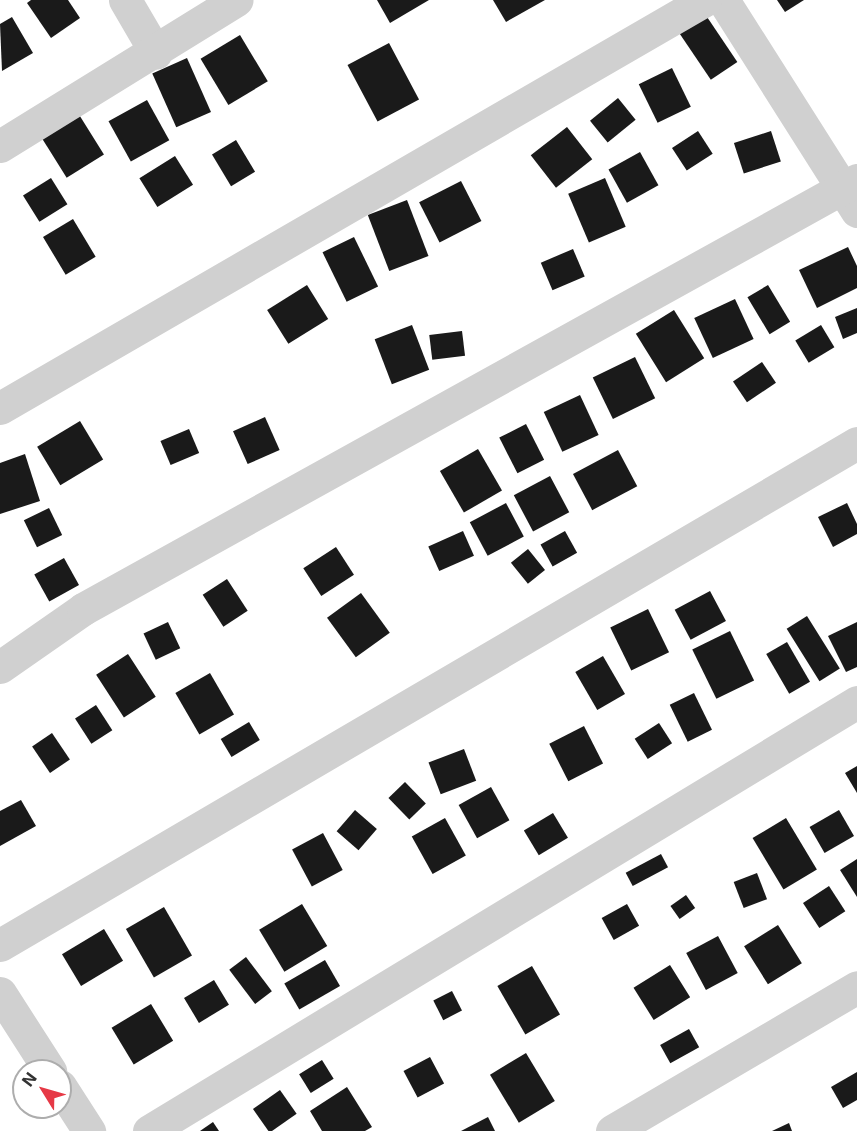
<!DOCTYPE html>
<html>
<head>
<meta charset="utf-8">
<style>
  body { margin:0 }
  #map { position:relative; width:857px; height:1131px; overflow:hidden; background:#fff; font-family:Inter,sans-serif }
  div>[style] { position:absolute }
  .building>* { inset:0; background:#1a1a1a; transform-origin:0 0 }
  .street>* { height:33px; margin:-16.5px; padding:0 16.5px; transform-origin:16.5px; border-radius:16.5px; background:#d0d0d0 }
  span { translate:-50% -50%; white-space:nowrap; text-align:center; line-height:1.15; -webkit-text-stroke:6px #fff; paint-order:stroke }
  .north { position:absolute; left:12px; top:1059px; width:60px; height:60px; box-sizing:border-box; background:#fff; border:2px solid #adadad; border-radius:50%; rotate:307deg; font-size:16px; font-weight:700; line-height:24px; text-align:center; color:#333 }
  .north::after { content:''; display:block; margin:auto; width:21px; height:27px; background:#e63946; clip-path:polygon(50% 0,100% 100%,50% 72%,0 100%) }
</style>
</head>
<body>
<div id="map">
  <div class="building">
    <div style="clip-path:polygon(31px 0,68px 0,80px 18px,51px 38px,27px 3px)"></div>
    <div style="clip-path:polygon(377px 0,429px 0,390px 23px)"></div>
    <div style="clip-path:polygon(493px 0,545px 0,506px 22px)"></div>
    <div style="clip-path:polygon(777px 0,804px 0,785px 12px)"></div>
    <div style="left:701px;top:8px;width:65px;height:32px;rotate:56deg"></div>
    <div style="clip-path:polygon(12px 17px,33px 53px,2px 71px,0 24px)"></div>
    <div style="left:240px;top:35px;width:54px;height:46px;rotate:59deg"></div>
    <div style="left:389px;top:43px;width:64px;height:47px;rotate:62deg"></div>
    <div style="left:187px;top:58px;width:59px;height:38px;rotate:66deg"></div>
    <div style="left:672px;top:68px;width:43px;height:37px;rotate:64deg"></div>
    <div style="left:618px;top:98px;width:28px;height:36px;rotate:51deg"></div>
    <div style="left:147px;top:100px;width:46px;height:44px;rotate:61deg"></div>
    <div style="left:78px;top:113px;width:49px;height:44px;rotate:58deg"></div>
    <div style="left:567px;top:127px;width:41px;height:46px;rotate:52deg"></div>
    <div style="left:698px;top:131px;width:27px;height:31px;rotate:57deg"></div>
    <div style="left:771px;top:131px;width:32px;height:39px;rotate:72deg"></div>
    <div style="left:236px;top:140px;width:37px;height:28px;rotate:59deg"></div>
    <div style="left:640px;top:152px;width:38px;height:36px;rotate:61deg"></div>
    <div style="left:175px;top:156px;width:34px;height:42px;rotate:58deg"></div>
    <div style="left:51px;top:178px;width:31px;height:33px;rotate:58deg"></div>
    <div style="left:605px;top:178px;width:53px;height:40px;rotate:67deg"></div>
    <div style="left:461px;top:181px;width:45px;height:47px;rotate:63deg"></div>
    <div style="left:407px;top:200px;width:60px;height:42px;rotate:69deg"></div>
    <div style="left:73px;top:219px;width:44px;height:35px;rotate:59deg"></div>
    <div style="left:354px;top:237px;width:55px;height:35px;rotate:64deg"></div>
    <div style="clip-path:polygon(848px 247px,857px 266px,857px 288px,817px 308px,799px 270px)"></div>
    <div style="left:573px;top:249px;width:30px;height:35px;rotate:67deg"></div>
    <div style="left:307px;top:285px;width:40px;height:47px;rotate:58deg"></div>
    <div style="left:768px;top:285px;width:43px;height:24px;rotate:59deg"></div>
    <div style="left:735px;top:299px;width:44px;height:45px;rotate:65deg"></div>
    <div style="clip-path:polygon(857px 308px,857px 333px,843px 339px,835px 317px)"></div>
    <div style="left:674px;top:310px;width:57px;height:45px;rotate:58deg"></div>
    <div style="left:412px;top:325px;width:48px;height:40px;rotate:69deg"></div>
    <div style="left:821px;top:325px;width:26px;height:30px;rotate:59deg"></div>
    <div style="left:462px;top:331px;width:25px;height:33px;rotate:83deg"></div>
    <div style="left:635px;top:357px;width:46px;height:47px;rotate:64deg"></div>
    <div style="left:762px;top:362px;width:25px;height:35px;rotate:56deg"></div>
    <div style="left:580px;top:395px;width:44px;height:40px;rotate:65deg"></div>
    <div style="left:265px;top:417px;width:36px;height:35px;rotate:66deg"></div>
    <div style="left:80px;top:421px;width:45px;height:50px;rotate:59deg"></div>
    <div style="left:526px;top:424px;width:40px;height:30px;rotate:63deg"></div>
    <div style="left:189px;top:429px;width:26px;height:31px;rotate:67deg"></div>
    <div style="left:478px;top:449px;width:48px;height:44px;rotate:60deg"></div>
    <div style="left:618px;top:450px;width:41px;height:51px;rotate:62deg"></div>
    <div style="clip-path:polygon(25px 454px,40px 501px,0 514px,0 463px)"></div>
    <div style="left:550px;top:476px;width:41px;height:41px;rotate:62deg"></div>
    <div style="left:506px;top:503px;width:38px;height:41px;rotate:62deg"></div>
    <div style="clip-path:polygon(847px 503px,857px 524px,857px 534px,833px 547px,818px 517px)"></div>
    <div style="left:49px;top:508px;width:30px;height:28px;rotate:64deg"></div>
    <div style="left:463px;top:531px;width:27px;height:38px;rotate:66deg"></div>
    <div style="left:565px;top:531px;width:25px;height:28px;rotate:61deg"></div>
    <div style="left:336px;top:547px;width:33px;height:39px;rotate:57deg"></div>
    <div style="left:528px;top:549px;width:27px;height:22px;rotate:51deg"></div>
    <div style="left:64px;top:558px;width:31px;height:34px;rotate:61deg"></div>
    <div style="left:227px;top:579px;width:38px;height:29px;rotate:57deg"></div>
    <div style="left:710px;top:591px;width:34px;height:40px;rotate:62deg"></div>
    <div style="left:361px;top:593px;width:49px;height:42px;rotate:54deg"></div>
    <div style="left:648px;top:609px;width:48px;height:42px;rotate:64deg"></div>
    <div style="left:807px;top:616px;width:62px;height:24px;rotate:58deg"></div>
    <div style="left:168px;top:622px;width:29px;height:27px;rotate:65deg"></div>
    <div style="clip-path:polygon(857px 622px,857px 667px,846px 672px,828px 636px)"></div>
    <div style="left:730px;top:631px;width:55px;height:42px;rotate:64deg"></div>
    <div style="left:787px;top:642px;width:46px;height:24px;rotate:60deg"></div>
    <div style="left:128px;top:654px;width:51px;height:38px;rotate:57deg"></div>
    <div style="left:603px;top:656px;width:44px;height:32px;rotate:60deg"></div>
    <div style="left:210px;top:673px;width:48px;height:40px;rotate:60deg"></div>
    <div style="left:694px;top:693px;width:41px;height:27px;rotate:64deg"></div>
    <div style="left:96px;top:705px;width:30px;height:25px;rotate:57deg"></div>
    <div style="left:249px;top:722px;width:21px;height:33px;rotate:59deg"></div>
    <div style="left:659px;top:723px;width:24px;height:29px;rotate:57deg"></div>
    <div style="left:584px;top:726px;width:42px;height:39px;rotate:63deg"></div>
    <div style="left:52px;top:733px;width:32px;height:24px;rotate:56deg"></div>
    <div style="left:464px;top:749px;width:34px;height:38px;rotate:69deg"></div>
    <div style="clip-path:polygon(857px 766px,857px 793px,845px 773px)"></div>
    <div style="left:405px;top:782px;width:30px;height:23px;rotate:46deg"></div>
    <div style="left:491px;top:787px;width:38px;height:37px;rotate:61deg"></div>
    <div style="clip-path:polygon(21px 800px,36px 826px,0 846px,0 811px)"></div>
    <div style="left:355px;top:810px;width:29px;height:28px;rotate:41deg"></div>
    <div style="left:839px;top:810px;width:30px;height:34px;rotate:60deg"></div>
    <div style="left:553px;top:813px;width:29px;height:34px;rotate:59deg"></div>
    <div style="left:445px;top:818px;width:43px;height:38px;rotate:61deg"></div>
    <div style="left:786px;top:818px;width:60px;height:39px;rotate:59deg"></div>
    <div style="left:323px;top:833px;width:42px;height:35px;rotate:62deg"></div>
    <div style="left:661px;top:854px;width:15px;height:40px;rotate:62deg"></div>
    <div style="clip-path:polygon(857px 859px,857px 897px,840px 870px)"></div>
    <div style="left:757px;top:873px;width:28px;height:25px;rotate:69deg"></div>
    <div style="left:829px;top:886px;width:30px;height:31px;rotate:57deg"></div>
    <div style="left:686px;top:895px;width:16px;height:19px;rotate:55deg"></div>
    <div style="left:302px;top:904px;width:49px;height:50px;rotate:59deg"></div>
    <div style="left:627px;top:904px;width:25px;height:29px;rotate:61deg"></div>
    <div style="left:164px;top:907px;width:56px;height:44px;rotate:60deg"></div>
    <div style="left:778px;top:925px;width:45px;height:40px;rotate:58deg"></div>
    <div style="left:104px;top:929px;width:37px;height:49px;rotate:59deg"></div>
    <div style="left:718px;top:936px;width:42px;height:36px;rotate:62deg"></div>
    <div style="left:246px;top:957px;width:43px;height:21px;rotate:53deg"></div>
    <div style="left:325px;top:960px;width:30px;height:47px;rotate:60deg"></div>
    <div style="left:670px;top:965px;width:38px;height:43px;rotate:58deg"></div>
    <div style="left:532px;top:966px;width:56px;height:40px;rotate:60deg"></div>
    <div style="left:214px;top:980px;width:29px;height:35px;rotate:59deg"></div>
    <div style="left:452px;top:991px;width:22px;height:21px;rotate:63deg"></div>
    <div style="left:151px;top:1004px;width:43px;height:46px;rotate:59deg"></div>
    <div style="left:689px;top:1029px;width:21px;height:33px;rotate:61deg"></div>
    <div style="left:526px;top:1053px;width:56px;height:42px;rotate:59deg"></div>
    <div style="left:430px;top:1057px;width:30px;height:30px;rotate:62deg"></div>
    <div style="left:322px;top:1060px;width:22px;height:27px;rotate:58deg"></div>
    <div style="clip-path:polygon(857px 1072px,857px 1100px,843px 1108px,831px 1087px)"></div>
    <div style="clip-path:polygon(347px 1087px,372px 1127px,365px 1131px,322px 1131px,310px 1111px)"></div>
    <div style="left:280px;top:1090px;width:29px;height:33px;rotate:55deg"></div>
    <div style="clip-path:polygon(488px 1117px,495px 1131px,461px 1131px)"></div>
    <div style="clip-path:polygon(213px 1122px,219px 1131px,200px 1131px)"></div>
    <div style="clip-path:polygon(789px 1123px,792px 1131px,772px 1131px)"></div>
  </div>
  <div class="street">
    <div style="left:125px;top:0;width:61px;rotate:59.7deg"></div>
    <div style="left:723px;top:0;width:250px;rotate:57.6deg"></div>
    <div style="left:0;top:146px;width:278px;rotate:-31.7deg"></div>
    <div style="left:0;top:408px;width:815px;rotate:-30.06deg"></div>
    <div style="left:0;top:667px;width:101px;rotate:-34.9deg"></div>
    <div style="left:83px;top:609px;width:885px;rotate:-29deg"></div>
    <div style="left:0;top:945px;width:993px;rotate:-30.36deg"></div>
    <div style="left:0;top:993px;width:93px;rotate:57.3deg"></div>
    <div style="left:60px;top:1086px;width:54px;rotate:57.2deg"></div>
    <div style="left:149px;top:1131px;width:828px;rotate:-31.21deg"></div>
    <div style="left:612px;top:1131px;width:284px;rotate:-30.4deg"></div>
  </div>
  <div class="north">N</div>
</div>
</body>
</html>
